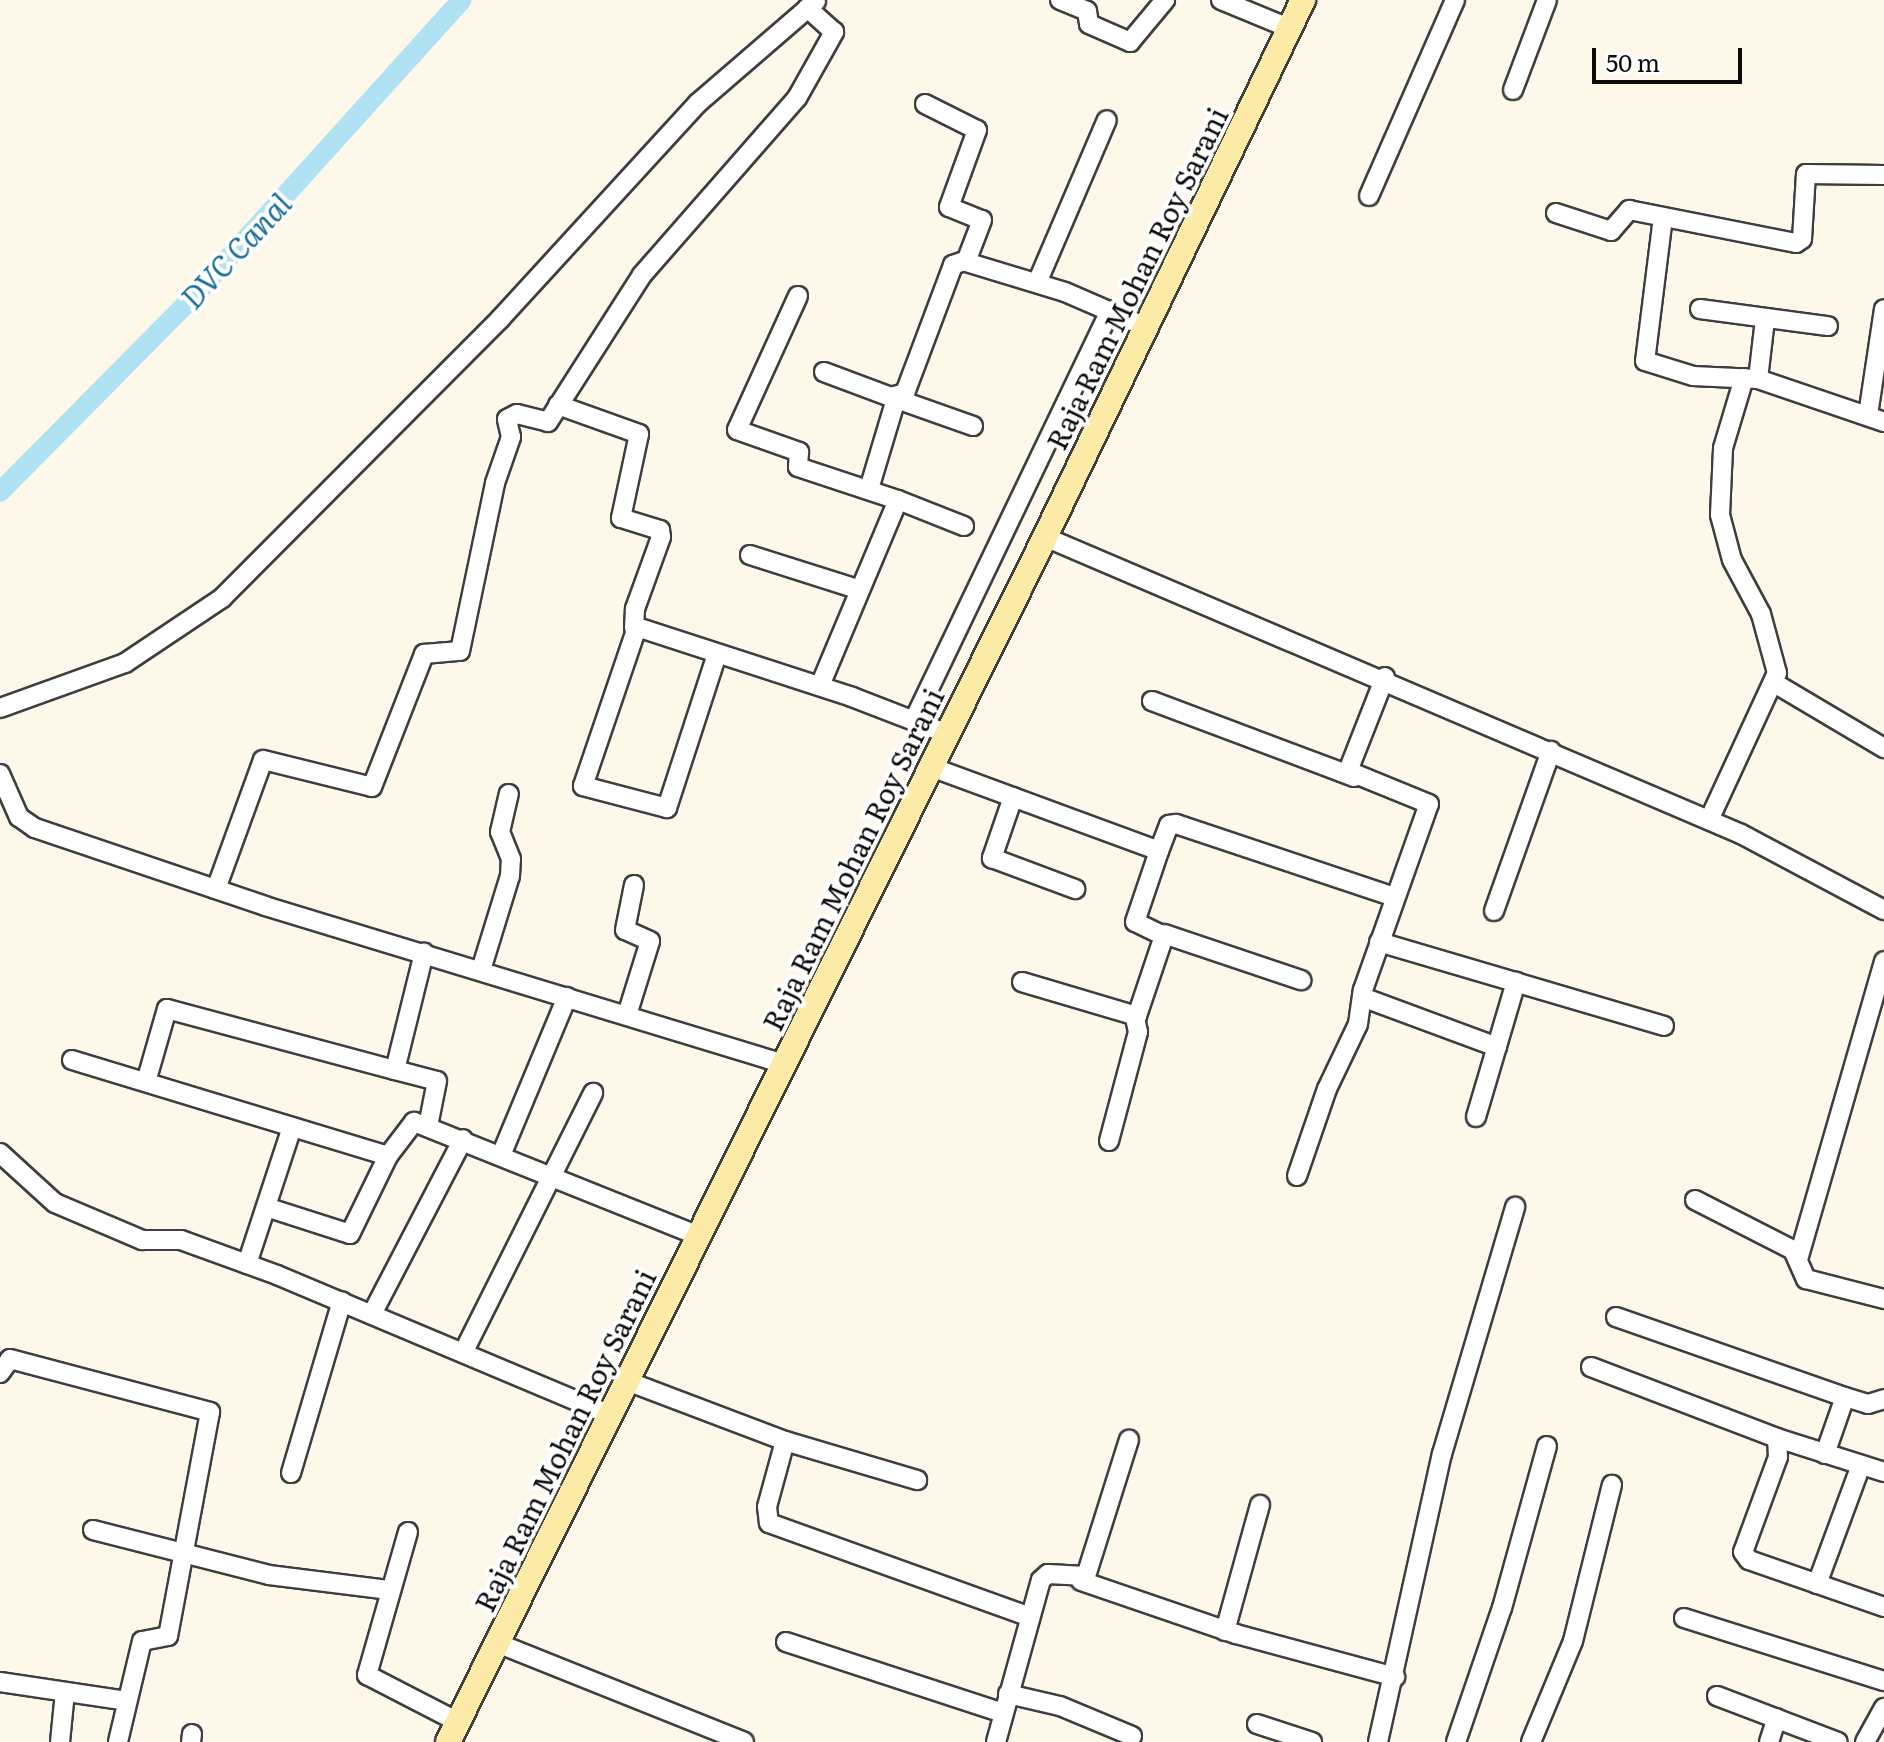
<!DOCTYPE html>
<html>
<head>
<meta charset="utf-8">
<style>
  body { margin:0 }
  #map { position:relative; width:1884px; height:1742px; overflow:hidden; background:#fef8ea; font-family:Literata,serif }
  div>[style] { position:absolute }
  .canal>* { height:20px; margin:-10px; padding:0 10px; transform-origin:10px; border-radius:10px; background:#b1e2f4 }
  .roads { filter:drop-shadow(2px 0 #3e3e3e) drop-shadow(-2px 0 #3e3e3e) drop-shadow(0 2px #3e3e3e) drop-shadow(0 -2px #3e3e3e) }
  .street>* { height:18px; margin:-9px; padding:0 9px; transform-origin:9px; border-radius:9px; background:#fff }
  .secondary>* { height:24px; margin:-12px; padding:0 12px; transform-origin:12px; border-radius:12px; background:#fceaa7 }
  span { translate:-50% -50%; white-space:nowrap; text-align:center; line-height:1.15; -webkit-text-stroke:8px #fff; paint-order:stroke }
  .street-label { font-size:28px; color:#0b0b0b }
  .water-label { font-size:30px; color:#196e98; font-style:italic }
  .scale { position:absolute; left:1592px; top:48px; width:150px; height:36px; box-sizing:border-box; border:4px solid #0b0b0b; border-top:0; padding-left:10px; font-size:24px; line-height:28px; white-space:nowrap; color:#0b0b0b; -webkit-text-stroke:6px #fff; paint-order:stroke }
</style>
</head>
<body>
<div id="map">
  <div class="canal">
    <div style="left:0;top:492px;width:279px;rotate:-45.3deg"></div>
    <div style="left:196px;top:294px;width:396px;rotate:-47.9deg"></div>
  </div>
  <div class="roads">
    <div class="street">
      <div style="left:1060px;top:0;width:29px;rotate:22deg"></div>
      <div style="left:1087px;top:11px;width:13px;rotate:81deg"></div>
      <div style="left:1089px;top:24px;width:45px;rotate:23.7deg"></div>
      <div style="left:1130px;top:42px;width:55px;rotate:-50.2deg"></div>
      <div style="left:1221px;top:0;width:74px;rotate:22.4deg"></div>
      <div style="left:1513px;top:90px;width:96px;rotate:-69.3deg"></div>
      <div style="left:925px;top:104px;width:58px;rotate:26.6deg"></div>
      <div style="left:977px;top:130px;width:82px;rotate:110deg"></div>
      <div style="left:949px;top:207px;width:35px;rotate:22deg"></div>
      <div style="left:982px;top:220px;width:45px;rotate:110.9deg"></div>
      <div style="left:966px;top:262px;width:103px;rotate:16.9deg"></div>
      <div style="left:1065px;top:292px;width:88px;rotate:23.4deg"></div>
      <div style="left:1369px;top:196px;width:214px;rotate:-66.3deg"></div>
      <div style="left:1556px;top:213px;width:58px;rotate:18.1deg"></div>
      <div style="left:1611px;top:231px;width:28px;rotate:-49deg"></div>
      <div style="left:1629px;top:210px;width:170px;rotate:11.2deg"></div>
      <div style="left:1796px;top:243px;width:7px;rotate:-34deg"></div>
      <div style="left:1802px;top:239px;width:65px;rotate:-86.5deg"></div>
      <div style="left:1806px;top:174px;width:78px;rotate:0.7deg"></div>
      <div style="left:1663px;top:217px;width:145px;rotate:97.1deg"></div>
      <div style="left:1645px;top:361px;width:50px;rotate:17.4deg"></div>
      <div style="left:1693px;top:376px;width:65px;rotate:2.6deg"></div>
      <div style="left:1758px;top:379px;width:133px;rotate:18.8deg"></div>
      <div style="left:1037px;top:283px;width:177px;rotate:-66.8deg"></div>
      <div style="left:798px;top:296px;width:147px;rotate:114.5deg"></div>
      <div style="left:737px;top:430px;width:66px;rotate:19.5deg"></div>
      <div style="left:799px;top:452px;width:15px;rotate:94deg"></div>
      <div style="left:798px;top:467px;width:105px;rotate:18.3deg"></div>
      <div style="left:898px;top:500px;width:202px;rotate:112.8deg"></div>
      <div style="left:1700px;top:309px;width:129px;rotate:7.6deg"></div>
      <div style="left:824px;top:372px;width:72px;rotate:20.5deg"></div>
      <div style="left:891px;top:397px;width:15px;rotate:-16deg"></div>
      <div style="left:905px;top:393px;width:137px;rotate:-69.4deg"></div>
      <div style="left:953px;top:265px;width:12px;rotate:-20deg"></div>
      <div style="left:1758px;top:379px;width:60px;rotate:-83.3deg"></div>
      <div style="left:891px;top:397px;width:87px;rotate:19.5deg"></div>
      <div style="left:558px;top:405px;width:86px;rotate:19.7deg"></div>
      <div style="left:639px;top:434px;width:86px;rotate:102.1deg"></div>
      <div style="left:621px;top:518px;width:41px;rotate:17.1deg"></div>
      <div style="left:660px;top:530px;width:7px;rotate:82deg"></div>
      <div style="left:661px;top:537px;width:77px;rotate:109.9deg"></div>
      <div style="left:635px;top:609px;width:19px;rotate:93deg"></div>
      <div style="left:1868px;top:415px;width:107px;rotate:-81.4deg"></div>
      <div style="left:869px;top:489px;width:94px;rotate:-73.3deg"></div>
      <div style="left:898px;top:500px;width:71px;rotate:21.5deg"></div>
      <div style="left:1045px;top:537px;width:757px;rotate:23.11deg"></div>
      <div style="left:1741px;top:834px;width:162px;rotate:28deg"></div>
      <div style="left:750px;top:555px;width:112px;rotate:17.6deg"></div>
      <div style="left:717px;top:654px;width:162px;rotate:108deg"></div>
      <div style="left:667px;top:808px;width:87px;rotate:-165.3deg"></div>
      <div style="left:583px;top:786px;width:168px;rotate:-71.2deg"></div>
      <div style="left:637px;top:627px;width:226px;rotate:18deg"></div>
      <div style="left:852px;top:697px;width:103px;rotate:21.1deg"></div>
      <div style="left:1776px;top:684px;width:126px;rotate:30.7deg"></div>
      <div style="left:1152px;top:701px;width:216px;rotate:20.6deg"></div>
      <div style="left:0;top:708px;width:133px;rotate:-19.8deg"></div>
      <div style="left:125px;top:663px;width:117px;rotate:-33.8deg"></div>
      <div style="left:222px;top:598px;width:394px;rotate:-45.1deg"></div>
      <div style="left:500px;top:319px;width:293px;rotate:-47.5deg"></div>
      <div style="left:698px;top:103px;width:156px;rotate:-40.8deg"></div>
      <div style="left:914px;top:720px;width:454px;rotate:-64.4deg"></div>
      <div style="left:931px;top:767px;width:243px;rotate:20.2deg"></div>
      <div style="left:1159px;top:851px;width:28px;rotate:-69deg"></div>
      <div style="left:1169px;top:825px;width:7px;rotate:-8deg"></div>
      <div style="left:1176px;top:824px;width:230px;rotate:18.5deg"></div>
      <div style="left:0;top:774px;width:47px;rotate:66.2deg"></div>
      <div style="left:19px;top:817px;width:19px;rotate:35deg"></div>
      <div style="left:35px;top:828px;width:243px;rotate:18.7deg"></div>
      <div style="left:265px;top:906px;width:543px;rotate:16.93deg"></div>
      <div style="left:1013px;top:797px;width:65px;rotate:109deg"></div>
      <div style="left:992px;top:858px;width:89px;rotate:20.5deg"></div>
      <div style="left:1709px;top:820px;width:162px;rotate:-65.2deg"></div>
      <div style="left:1777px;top:673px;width:61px;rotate:-105.2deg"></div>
      <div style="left:1761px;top:614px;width:61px;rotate:-118.2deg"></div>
      <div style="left:1732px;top:560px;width:47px;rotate:-104.9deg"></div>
      <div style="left:1720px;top:515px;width:67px;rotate:-87.4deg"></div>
      <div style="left:1723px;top:448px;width:73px;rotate:-73.3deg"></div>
      <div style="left:216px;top:889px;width:137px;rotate:-70deg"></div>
      <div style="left:263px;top:760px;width:112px;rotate:13.9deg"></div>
      <div style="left:372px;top:787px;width:143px;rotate:-68.6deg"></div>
      <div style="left:424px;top:654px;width:36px;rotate:-5deg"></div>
      <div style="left:460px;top:651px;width:172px;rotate:-78.2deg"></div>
      <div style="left:495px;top:483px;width:49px;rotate:-70.8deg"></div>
      <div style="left:511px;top:437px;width:18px;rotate:-103deg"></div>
      <div style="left:507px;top:419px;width:11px;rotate:-27deg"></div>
      <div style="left:517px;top:414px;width:32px;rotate:14deg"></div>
      <div style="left:548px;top:422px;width:174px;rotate:-57.4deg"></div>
      <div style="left:642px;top:275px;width:235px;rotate:-48.8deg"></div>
      <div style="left:797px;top:98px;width:76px;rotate:-60.7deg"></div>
      <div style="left:834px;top:32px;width:36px;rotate:-138deg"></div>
      <div style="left:1494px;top:911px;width:170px;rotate:-70.4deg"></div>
      <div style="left:1164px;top:934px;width:145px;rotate:18.6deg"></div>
      <div style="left:1379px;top:942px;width:297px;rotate:16.4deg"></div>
      <div style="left:481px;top:970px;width:98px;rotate:-72.9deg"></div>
      <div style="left:510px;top:876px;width:17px;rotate:-87deg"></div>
      <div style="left:511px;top:859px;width:29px;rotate:-112deg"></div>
      <div style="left:500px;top:832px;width:39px;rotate:-77deg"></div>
      <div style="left:1022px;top:982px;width:120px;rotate:16.5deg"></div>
      <div style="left:1137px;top:1016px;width:84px;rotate:-71.4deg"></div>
      <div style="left:1164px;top:936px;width:32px;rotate:-154deg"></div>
      <div style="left:1135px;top:922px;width:75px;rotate:-71.3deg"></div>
      <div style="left:1362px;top:997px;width:144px;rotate:20.3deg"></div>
      <div style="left:627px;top:1015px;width:77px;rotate:-72.7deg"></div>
      <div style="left:650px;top:941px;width:27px;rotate:-156deg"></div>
      <div style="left:625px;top:930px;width:46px;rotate:-78.7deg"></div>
      <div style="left:72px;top:1060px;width:330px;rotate:16.9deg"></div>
      <div style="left:388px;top:1156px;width:43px;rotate:-52.6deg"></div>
      <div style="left:414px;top:1122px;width:307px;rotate:21.8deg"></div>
      <div style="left:395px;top:1070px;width:43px;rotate:14.7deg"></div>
      <div style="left:437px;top:1081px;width:46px;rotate:101.3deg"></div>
      <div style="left:146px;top:1082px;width:76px;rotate:-74deg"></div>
      <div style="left:167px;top:1009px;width:236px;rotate:15deg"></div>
      <div style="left:395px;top:1070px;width:121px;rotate:-76.1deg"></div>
      <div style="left:1476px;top:1117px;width:141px;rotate:-73.5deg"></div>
      <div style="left:1109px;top:1141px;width:113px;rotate:-75.1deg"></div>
      <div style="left:1138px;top:1032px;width:14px;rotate:-102deg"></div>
      <div style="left:0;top:1153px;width:74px;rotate:42.3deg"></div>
      <div style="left:55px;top:1203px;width:95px;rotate:23deg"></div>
      <div style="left:142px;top:1240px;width:39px"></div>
      <div style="left:181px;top:1240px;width:102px;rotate:20deg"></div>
      <div style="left:277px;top:1275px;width:361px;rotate:22.8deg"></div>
      <div style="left:502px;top:1153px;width:169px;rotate:-67.4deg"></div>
      <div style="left:1297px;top:1176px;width:92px;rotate:-71deg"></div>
      <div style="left:1327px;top:1089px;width:72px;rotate:-64.5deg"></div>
      <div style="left:1358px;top:1024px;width:34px;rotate:-82deg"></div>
      <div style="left:1363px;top:990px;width:197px;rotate:-70.5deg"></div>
      <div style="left:1429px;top:804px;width:87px;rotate:-157.8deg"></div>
      <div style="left:1348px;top:771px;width:101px;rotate:-68.5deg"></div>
      <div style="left:1695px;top:1200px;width:110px;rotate:27deg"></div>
      <div style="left:1793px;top:1250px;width:32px;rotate:66deg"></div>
      <div style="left:1806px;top:1279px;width:81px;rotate:14.4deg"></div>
      <div style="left:266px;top:1207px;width:88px;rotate:17.8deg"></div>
      <div style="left:350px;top:1234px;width:87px;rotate:-64deg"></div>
      <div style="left:1799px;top:1256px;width:307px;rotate:-73.9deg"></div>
      <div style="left:247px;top:1264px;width:144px;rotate:-71.8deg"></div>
      <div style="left:372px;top:1314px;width:197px;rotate:-62.5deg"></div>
      <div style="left:1616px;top:1317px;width:243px;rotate:19.3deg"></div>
      <div style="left:1845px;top:1397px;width:24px;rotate:17deg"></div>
      <div style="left:1868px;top:1404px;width:17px;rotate:-17deg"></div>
      <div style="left:463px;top:1353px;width:291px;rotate:-63.4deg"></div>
      <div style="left:1591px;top:1367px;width:199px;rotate:20.9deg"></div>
      <div style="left:1777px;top:1438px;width:19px;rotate:87deg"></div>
      <div style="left:1778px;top:1457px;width:101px;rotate:110.2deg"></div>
      <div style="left:1743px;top:1552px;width:10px;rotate:53deg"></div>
      <div style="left:1749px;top:1560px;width:143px;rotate:19.2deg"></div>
      <div style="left:0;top:1373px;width:17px;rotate:-54deg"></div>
      <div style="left:10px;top:1359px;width:207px;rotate:14.8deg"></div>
      <div style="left:210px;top:1412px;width:228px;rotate:100.6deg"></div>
      <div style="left:168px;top:1636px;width:26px;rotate:169deg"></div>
      <div style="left:142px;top:1641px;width:104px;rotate:103.4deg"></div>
      <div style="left:627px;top:1381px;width:169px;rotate:20.8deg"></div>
      <div style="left:785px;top:1441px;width:138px;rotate:16.5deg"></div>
      <div style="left:1777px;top:1438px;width:112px;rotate:17.6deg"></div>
      <div style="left:785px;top:1441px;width:68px;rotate:105.3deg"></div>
      <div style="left:767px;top:1507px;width:16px;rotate:83deg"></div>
      <div style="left:769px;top:1523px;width:277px;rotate:19.8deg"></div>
      <div style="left:1825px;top:1454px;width:60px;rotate:-70.7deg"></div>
      <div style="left:291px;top:1473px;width:179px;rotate:-73.5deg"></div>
      <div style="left:93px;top:1530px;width:182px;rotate:14.3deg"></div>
      <div style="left:269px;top:1575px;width:122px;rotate:7.1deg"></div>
      <div style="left:408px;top:1532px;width:149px;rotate:106deg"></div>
      <div style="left:367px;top:1675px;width:102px;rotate:27.3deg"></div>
      <div style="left:1081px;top:1581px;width:164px;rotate:18.9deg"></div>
      <div style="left:1236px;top:1634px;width:165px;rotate:15.1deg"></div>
      <div style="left:1817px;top:1584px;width:127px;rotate:-69.7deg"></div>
      <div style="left:1684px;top:1618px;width:210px;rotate:17.5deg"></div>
      <div style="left:1225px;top:1631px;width:131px;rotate:-74.5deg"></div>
      <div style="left:786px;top:1642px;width:228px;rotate:18.1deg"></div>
      <div style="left:497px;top:1643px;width:266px;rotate:21.8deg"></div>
      <div style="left:0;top:1682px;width:128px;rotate:8.5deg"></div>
      <div style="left:1008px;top:1694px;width:53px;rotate:13deg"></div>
      <div style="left:1060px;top:1706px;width:78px;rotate:22.6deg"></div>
      <div style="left:1717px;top:1696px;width:129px;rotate:20.8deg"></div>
      <div style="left:1257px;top:1724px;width:58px;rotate:18.1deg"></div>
      <div style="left:60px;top:1742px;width:50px;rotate:-84.3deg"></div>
      <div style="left:191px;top:1742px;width:8px;rotate:-83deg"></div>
      <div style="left:996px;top:1742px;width:168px;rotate:-74.5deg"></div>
      <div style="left:1041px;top:1580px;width:9px;rotate:-41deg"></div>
      <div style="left:1048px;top:1574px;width:38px;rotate:3deg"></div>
      <div style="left:1086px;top:1576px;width:143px;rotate:-72.5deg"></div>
      <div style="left:1378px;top:1742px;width:295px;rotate:-77.5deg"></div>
      <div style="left:1442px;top:1454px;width:258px;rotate:-73.5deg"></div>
      <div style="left:1456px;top:1742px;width:142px;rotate:-71.1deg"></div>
      <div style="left:1502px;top:1608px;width:168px;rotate:-74.5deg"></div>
      <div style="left:1531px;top:1742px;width:109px;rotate:-67.4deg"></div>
      <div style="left:1573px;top:1641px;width:161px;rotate:-76deg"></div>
      <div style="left:1769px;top:1742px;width:25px;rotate:-72deg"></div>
      <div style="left:1865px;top:1742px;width:39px;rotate:-61deg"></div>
    </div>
    <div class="secondary">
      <div style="left:448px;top:1742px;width:1345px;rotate:-63.64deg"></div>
      <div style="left:1045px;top:537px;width:596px;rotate:-64.34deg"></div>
    </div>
  </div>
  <div class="street-label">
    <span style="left:1136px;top:278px;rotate:-64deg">Raja Ram Mohan Roy Sarani</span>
    <span style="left:852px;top:859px;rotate:-64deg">Raja Ram Mohan Roy Sarani</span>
    <span style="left:564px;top:1440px;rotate:-64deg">Raja Ram Mohan Roy Sarani</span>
  </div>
  <div class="water-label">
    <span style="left:235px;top:250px;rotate:-47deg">DVC Canal</span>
  </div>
  <div class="scale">50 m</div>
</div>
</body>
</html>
